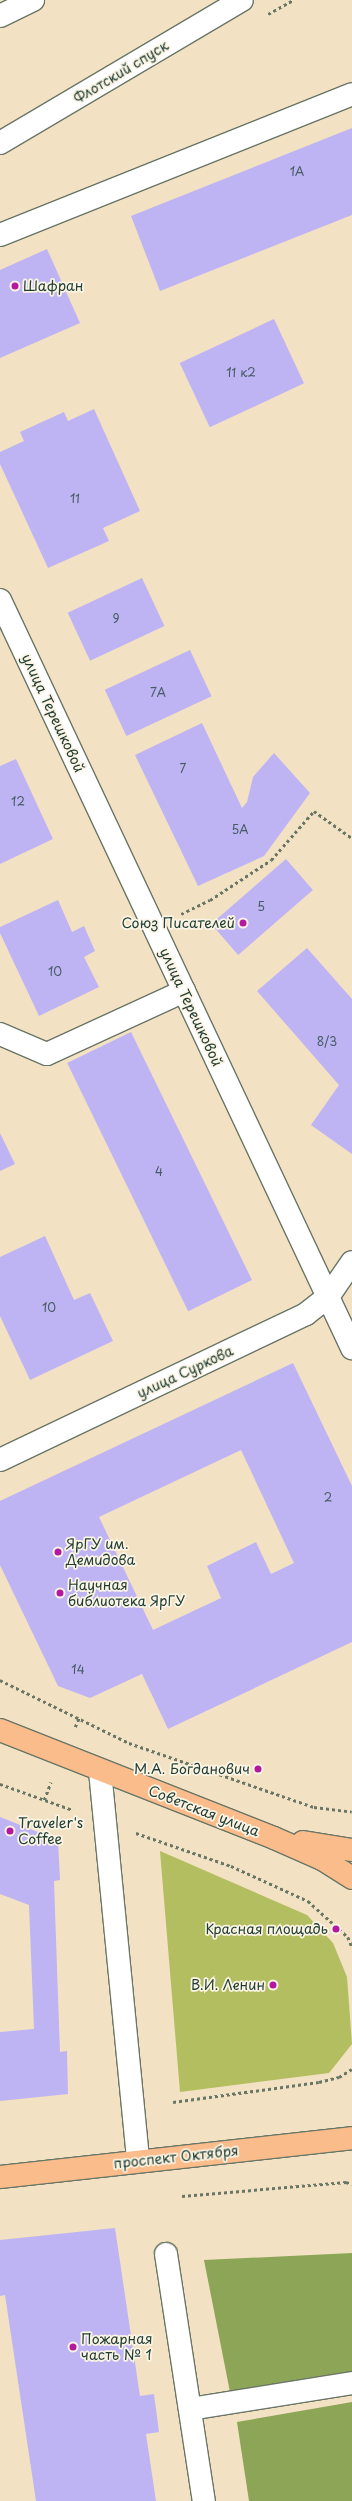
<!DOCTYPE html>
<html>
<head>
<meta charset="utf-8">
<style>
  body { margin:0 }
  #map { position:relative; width:352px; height:2501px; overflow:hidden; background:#f3e1c3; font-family:"Playpen Sans",sans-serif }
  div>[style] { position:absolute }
  .green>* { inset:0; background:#b2be5f }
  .forest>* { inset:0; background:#8da556 }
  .building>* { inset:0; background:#beb4f4; transform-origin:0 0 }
  .path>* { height:2.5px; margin-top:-1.25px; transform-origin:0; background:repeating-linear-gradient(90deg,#697666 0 3px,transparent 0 6px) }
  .roads { filter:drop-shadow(1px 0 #697666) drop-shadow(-1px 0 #697666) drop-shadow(0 1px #697666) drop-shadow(0 -1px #697666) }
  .minor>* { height:22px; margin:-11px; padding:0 11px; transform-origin:11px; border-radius:11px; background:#fff }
  .major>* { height:22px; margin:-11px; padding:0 11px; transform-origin:11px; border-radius:11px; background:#fabc8b }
  .dots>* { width:11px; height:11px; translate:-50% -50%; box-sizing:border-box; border:2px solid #fcf5e5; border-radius:50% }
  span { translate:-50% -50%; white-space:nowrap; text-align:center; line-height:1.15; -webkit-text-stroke:3.5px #fcf5e5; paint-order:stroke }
  .number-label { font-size:12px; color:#475b64 }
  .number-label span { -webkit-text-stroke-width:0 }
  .street-label { font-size:14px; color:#1f3d34 }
  .poi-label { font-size:14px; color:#1f3d34 }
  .left { translate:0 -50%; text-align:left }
  .right { translate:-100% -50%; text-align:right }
</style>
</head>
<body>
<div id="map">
  <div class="green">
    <div style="clip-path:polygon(160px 1851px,307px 1915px,333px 1943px,347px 1977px,352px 2044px,329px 2073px,180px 2092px)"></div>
  </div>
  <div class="forest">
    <div style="clip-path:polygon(352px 2253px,352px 2375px,230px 2392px,204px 2260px)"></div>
    <div style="clip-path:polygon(352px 2402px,352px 2501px,249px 2501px,237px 2422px)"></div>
  </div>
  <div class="building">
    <div style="clip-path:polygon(352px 128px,352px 215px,160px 291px,131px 216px)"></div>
    <div style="clip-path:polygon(47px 249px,80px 323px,0 358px,0 270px)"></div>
    <div style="left:274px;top:319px;width:71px;height:104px;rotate:65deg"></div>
    <div style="clip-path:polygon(94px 409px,140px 511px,103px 528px,109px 541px,48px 568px,0 464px,0 452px,24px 441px,20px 432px,64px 412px,68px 421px)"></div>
    <div style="left:142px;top:578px;width:53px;height:82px;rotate:65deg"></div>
    <div style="left:190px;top:650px;width:51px;height:94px;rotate:65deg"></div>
    <div style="clip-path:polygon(202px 723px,242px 808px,247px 802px,253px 777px,274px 753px,310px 793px,264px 856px,198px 886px,135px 755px)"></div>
    <div style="clip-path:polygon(16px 759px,53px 839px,0 864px,0 766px)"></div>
    <div style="left:286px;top:859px;width:41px;height:99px;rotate:49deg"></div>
    <div style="clip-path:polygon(58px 900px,72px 932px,84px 926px,95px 951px,84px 957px,99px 987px,39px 1016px,0 933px,0 927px)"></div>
    <div style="clip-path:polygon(307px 948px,352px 999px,352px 1154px,311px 1125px,339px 1085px,257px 991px)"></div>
    <div style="left:131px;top:1032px;width:276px;height:71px;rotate:64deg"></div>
    <div style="clip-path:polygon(0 1133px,15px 1164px,0 1171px)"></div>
    <div style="clip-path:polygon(45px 1236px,74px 1300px,90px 1293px,113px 1341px,30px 1380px,0 1316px,0 1257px)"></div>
    <div style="clip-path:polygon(evenodd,293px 1363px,352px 1486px,352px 1642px,168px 1729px,142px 1674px,90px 1698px,58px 1686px,0 1565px,0 1501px,293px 1363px,241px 1450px,294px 1563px,271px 1574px,256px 1542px,207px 1566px,221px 1598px,153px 1630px,99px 1517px,241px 1450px)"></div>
    <div style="clip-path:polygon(0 1817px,58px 1840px,60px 1880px,54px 1881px,57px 1968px,60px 2052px,67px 2051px,68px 2094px,0 2101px,0 2032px,34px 2029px,29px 1905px,0 1894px)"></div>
    <div style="clip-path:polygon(115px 2228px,140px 2396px,154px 2394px,159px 2432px,146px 2434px,156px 2501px,36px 2501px,5px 2295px,0 2296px,0 2240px)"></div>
  </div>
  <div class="path">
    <div style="left:268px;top:14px;width:29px;rotate:-29deg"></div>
    <div style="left:181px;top:914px;width:32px;rotate:-26deg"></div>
    <div style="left:210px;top:900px;width:73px;rotate:-33.3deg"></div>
    <div style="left:271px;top:860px;width:65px;rotate:-48.7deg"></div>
    <div style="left:314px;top:811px;width:47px;rotate:35.4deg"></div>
    <div style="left:0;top:1680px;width:144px;rotate:26deg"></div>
    <div style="left:129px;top:1743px;width:196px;rotate:19.1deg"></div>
    <div style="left:314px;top:1807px;width:38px;rotate:7deg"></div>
    <div style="left:75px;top:1727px;width:10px;rotate:-66deg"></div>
    <div style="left:0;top:1784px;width:77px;rotate:19.6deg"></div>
    <div style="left:44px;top:1800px;width:19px;rotate:-69deg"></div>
    <div style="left:136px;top:1833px;width:101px;rotate:19.2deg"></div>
    <div style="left:231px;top:1866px;width:85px;rotate:24.4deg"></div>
    <div style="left:308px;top:1901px;width:54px;rotate:42deg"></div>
    <div style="left:348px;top:1937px;width:11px;rotate:68deg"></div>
    <div style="left:173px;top:2102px;width:147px;rotate:-7.8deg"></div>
    <div style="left:319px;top:2082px;width:21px;rotate:-14deg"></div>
    <div style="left:339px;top:2077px;width:15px;rotate:-32deg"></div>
    <div style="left:182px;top:2196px;width:165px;rotate:-4.9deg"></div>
    <div style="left:346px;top:2182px;width:6px;rotate:18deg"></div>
  </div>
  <div class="roads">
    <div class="minor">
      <div style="left:0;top:16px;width:37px;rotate:-26deg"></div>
      <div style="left:0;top:143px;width:281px;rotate:-30.6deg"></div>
      <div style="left:0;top:235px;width:379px;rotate:-21.8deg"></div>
      <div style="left:0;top:600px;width:827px;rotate:64.8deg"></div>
      <div style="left:0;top:1034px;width:51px;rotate:23.1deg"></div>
      <div style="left:47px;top:1054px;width:151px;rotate:-24.7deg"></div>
      <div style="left:0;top:1460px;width:339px;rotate:-25.5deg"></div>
      <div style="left:306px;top:1314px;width:28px;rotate:-38deg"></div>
      <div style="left:328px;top:1297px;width:42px;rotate:-55.6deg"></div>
      <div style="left:100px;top:1771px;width:392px;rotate:84.4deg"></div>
      <div style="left:166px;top:2254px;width:250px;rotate:81.3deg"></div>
      <div style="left:190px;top:2409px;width:164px;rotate:-9.1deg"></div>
    </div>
    <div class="major">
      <div style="left:0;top:1730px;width:295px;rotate:21.5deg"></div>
      <div style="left:274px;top:1838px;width:52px;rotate:23.6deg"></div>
      <div style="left:322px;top:1859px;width:36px;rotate:32deg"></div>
      <div style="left:303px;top:1842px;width:50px;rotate:9.3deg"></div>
      <div style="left:0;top:2177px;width:354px;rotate:-6.3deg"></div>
    </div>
  </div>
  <div class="dots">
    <div style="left:15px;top:286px;background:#b5179e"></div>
    <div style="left:243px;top:923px;background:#b5179e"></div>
    <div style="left:58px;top:1552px;background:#b5179e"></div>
    <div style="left:60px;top:1593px;background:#b5179e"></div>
    <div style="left:258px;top:1769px;background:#b5179e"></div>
    <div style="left:10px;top:1831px;background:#b5179e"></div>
    <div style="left:336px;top:1929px;background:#b5179e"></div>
    <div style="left:273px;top:1985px;background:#b5179e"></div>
    <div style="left:73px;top:2347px;background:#b5179e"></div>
  </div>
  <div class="number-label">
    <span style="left:297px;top:172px">1А</span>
    <span style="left:241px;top:373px">11 к2</span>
    <span style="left:75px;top:499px">11</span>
    <span style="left:116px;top:619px">9</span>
    <span style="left:158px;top:693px">7А</span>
    <span style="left:183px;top:769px">7</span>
    <span style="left:18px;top:802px">12</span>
    <span style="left:240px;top:830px">5А</span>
    <span style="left:261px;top:907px">5</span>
    <span style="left:55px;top:972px">10</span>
    <span style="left:327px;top:1042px">8/3</span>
    <span style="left:159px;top:1172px">4</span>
    <span style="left:49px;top:1308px">10</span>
    <span style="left:328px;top:1498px">2</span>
    <span style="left:78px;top:1670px">14</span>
  </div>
  <div class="street-label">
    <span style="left:121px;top:72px;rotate:-31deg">Флотский спуск</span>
    <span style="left:53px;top:713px;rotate:65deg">улица Терешковой</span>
    <span style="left:191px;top:1007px;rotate:65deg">улица Терешковой</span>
    <span style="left:185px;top:1372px;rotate:-25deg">улица Суркова</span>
    <span style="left:204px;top:1811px;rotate:21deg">Советская улица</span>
    <span style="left:176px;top:2157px;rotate:-6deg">проспект Октября</span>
  </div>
  <div class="poi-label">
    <span class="left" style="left:23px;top:286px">Шафран</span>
    <span class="right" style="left:235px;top:923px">Союз Писателей</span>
    <span class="left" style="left:66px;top:1552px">ЯрГУ им.<br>Демидова</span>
    <span class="left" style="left:68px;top:1593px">Научная<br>библиотека ЯрГУ</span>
    <span class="right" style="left:250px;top:1769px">М.А. Богданович</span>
    <span class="left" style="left:18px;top:1831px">Traveler's<br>Coffee</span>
    <span class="right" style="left:328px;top:1929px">Красная площадь</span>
    <span class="right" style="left:265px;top:1985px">В.И. Ленин</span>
    <span class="left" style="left:81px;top:2347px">Пожарная<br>часть № 1</span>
  </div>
</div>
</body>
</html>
